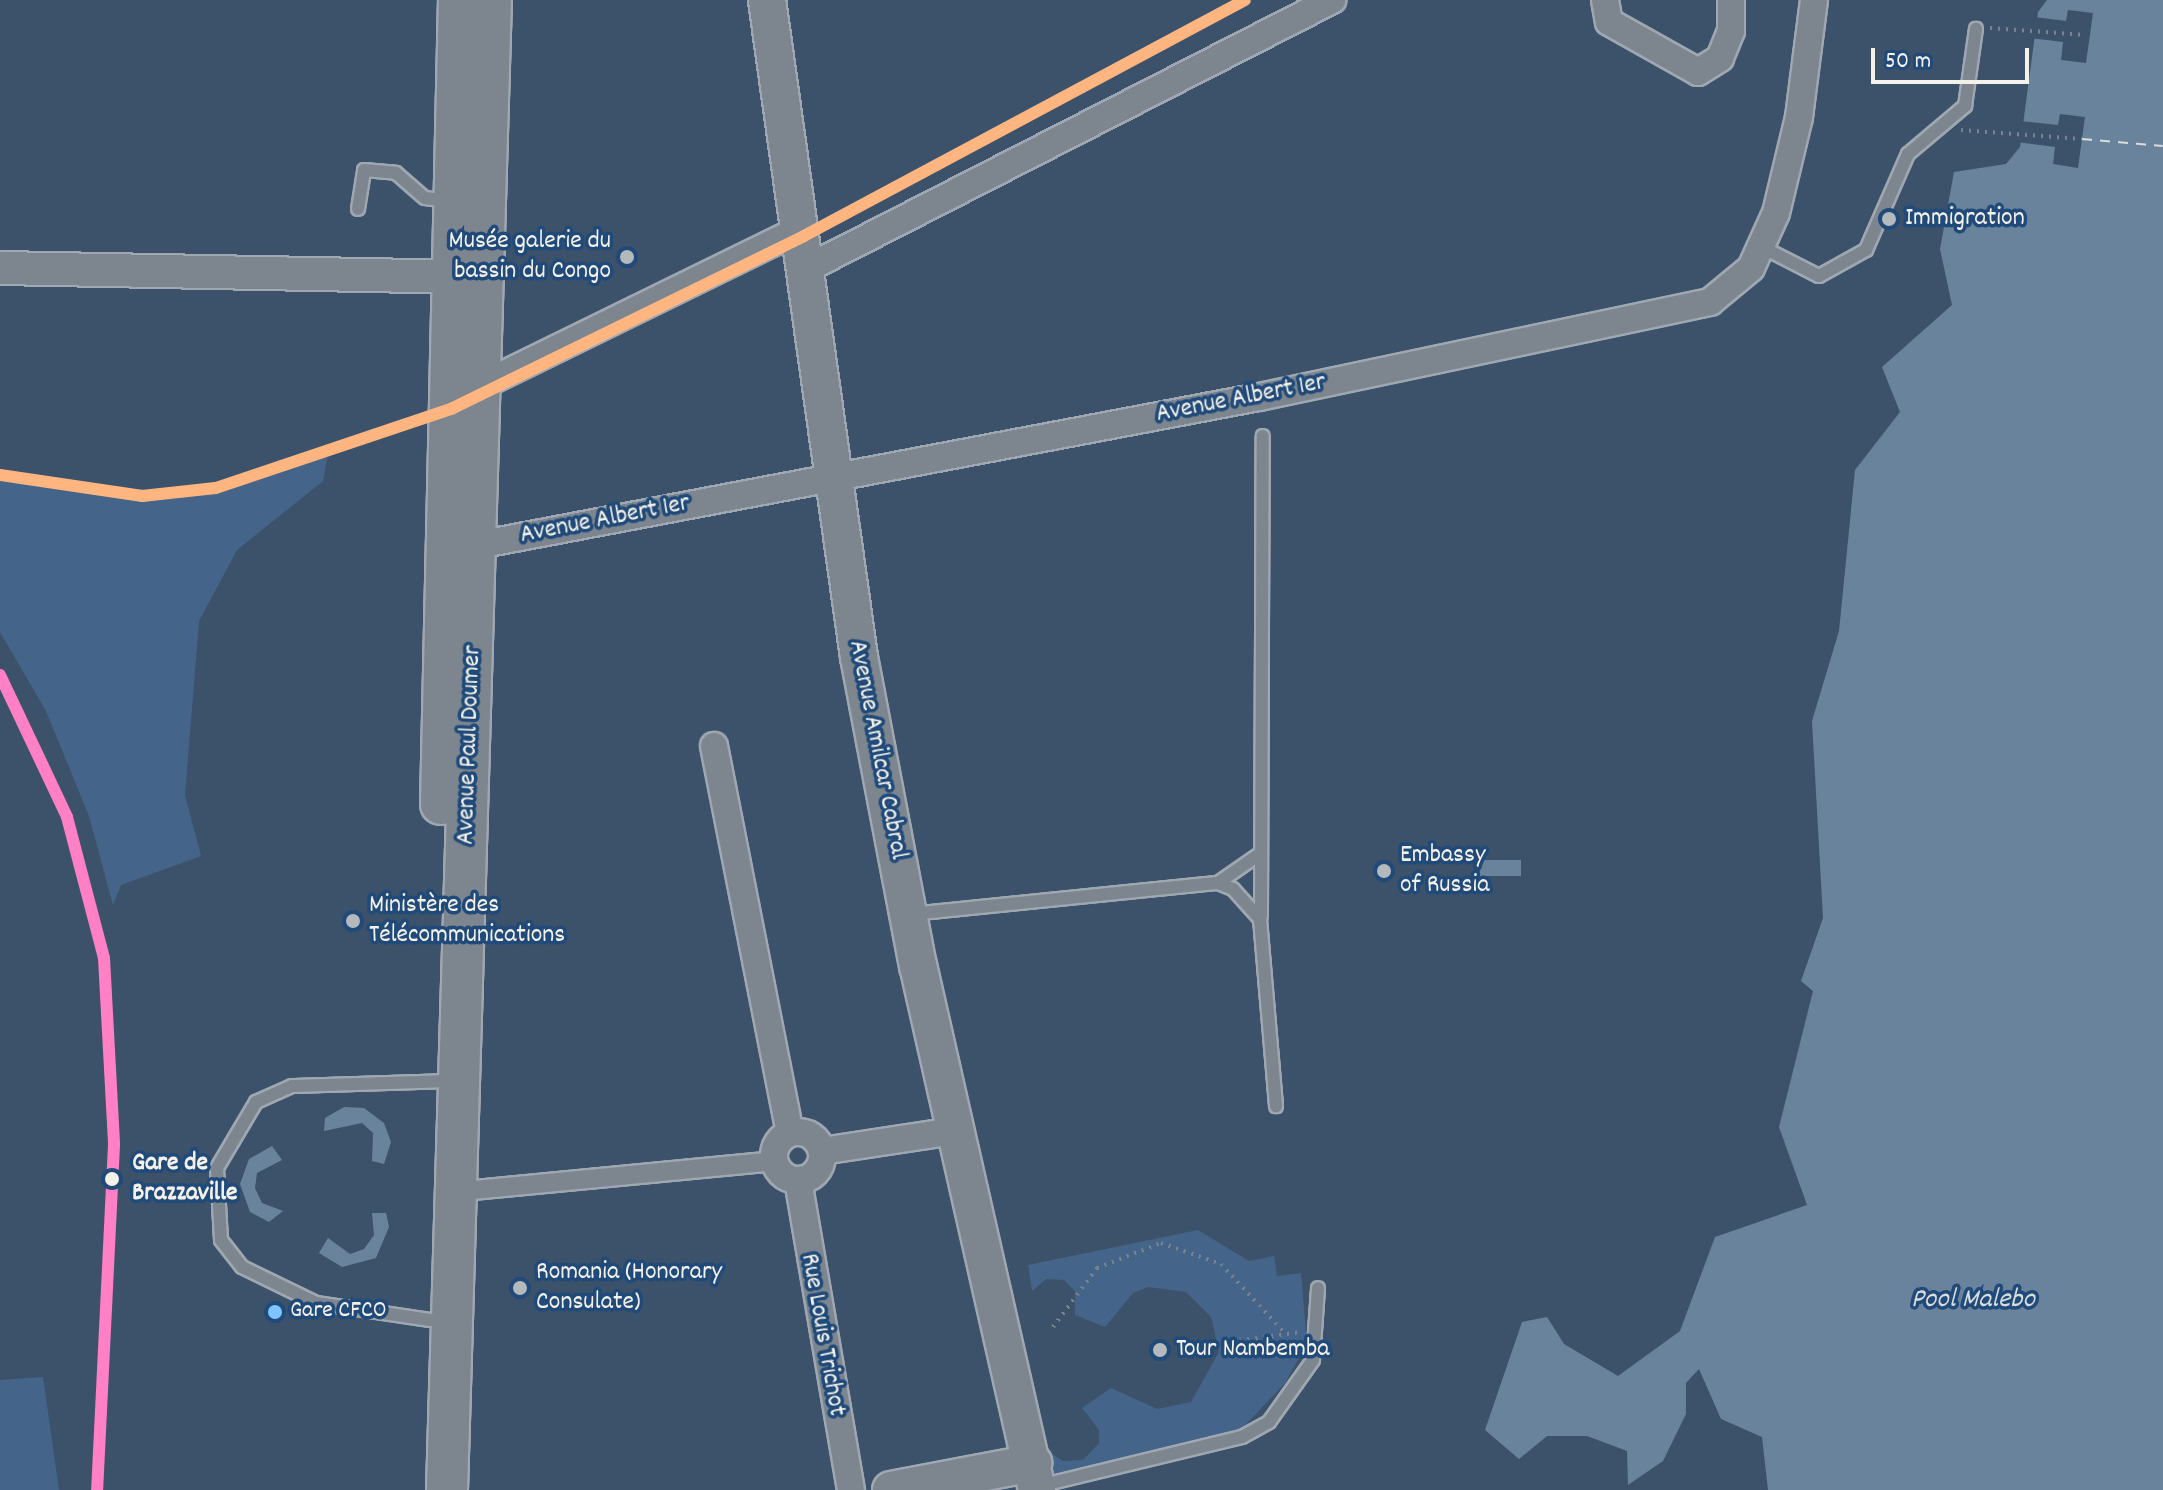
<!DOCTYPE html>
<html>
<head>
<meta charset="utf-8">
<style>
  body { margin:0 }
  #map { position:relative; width:2163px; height:1490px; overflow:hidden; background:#3c526a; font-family:Dekko,sans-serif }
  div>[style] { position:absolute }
  .green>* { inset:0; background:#446589 }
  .water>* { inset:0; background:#6a839d; transform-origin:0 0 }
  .pier>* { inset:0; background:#3c526a }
  .ferry>* { height:2px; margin-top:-1px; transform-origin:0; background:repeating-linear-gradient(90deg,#d9dcda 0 10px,transparent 0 18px) }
  .path>* { height:4px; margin-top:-2px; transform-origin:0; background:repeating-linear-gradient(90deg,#79848f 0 2px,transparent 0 8px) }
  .roads { filter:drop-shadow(2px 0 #9fa8b2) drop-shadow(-2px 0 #9fa8b2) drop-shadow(0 2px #9fa8b2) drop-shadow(0 -2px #9fa8b2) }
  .service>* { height:12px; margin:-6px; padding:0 6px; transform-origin:6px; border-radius:6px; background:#7d868e }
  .pedestrian>* { height:18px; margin:-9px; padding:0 9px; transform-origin:9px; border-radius:9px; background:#7d868e }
  .minor>* { height:26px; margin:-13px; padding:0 13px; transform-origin:13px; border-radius:13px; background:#7d868e }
  .minor>.ring { margin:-13px; padding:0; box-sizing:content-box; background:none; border:26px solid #7d868e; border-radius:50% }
  .tertiary>* { height:32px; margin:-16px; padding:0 16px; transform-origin:16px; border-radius:16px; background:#7d868e }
  .secondary>* { height:36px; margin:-18px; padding:0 18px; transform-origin:18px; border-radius:18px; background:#7d868e }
  .primary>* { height:40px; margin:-20px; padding:0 20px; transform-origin:20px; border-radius:20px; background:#7d868e }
  .rail>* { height:6px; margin-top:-3px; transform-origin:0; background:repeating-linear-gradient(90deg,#79848f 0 12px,transparent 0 18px) }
  .rail-1>* { height:12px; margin:-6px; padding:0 6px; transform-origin:6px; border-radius:6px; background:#ffb580 }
  .rail-2>* { height:12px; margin:-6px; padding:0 6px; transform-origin:6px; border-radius:6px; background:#ff80c5 }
  .dots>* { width:22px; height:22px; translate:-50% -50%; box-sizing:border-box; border:4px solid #1f4a7a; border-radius:50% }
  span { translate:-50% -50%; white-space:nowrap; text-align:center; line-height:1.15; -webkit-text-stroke:7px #1f4a7a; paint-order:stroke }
  .bus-label { font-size:24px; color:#f4f1e8 }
  .left { translate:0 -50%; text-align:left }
  .poi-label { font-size:26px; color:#f4f1e8 }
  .right { translate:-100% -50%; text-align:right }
  .street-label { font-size:26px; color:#f4f1e8 }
  .stop-label { font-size:26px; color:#f4f1e8; font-weight:700 }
  .water-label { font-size:28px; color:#d9dcda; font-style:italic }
  .scale { position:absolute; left:1871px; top:48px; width:158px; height:36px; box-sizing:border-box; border:4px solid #f4f1e8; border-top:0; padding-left:10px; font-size:24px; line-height:28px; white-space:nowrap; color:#f4f1e8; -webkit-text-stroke:6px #1f4a7a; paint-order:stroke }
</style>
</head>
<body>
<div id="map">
  <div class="green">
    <div style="clip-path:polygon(328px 454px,323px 481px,237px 550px,199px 621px,185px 795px,201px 856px,121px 885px,113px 905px,89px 816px,46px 711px,0 632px,0 474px,142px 496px,216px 488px)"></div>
    <div style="clip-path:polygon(1198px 1230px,1249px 1261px,1274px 1256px,1277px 1276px,1301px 1273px,1307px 1344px,1285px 1383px,1237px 1434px,1052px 1474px,1049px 1452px,1063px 1461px,1083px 1460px,1099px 1443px,1099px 1430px,1082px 1408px,1111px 1388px,1157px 1409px,1191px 1402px,1219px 1352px,1211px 1317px,1186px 1292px,1148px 1287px,1133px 1293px,1105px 1327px,1075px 1315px,1075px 1291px,1064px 1280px,1046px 1279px,1032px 1291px,1028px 1265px)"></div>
    <div style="clip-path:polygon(43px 1377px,59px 1490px,0 1490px,0 1380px)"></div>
  </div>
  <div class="water">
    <div style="clip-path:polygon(2047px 0,2163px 0,2163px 1490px,1768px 1490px,1762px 1437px,1721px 1419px,1699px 1369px,1686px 1383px,1686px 1414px,1663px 1461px,1628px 1485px,1627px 1451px,1587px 1436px,1547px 1436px,1519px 1459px,1485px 1430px,1522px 1322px,1547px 1317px,1564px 1344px,1618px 1376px,1680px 1331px,1715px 1237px,1807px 1205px,1779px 1127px,1813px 991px,1801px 981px,1823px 918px,1812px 721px,1839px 631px,1855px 470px,1900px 412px,1882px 367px,1952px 305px,1940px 249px,1954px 172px,2006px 164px,2020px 147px,2038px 12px)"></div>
    <div style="left:1480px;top:860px;width:41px;height:16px"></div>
    <div style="clip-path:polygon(344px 1107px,364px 1108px,384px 1123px,391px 1142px,384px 1164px,372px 1161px,373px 1133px,362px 1123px,324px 1131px,325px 1118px)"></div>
    <div style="clip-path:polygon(272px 1146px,282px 1160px,257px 1173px,255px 1188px,262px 1203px,283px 1211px,269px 1222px,250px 1212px,240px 1184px,249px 1159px)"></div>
    <div style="clip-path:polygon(372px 1213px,386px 1213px,389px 1227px,376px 1258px,342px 1267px,319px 1253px,328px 1238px,350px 1254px,364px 1249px,374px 1235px)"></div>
  </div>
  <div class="pier">
    <div style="clip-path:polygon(2068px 10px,2093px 13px,2086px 63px,2061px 60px,2063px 42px,2031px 38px,2034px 17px,2066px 21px)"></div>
    <div style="clip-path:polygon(2060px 114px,2085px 117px,2078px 168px,2053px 164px,2055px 147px,2017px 142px,2020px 121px,2058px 125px)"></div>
  </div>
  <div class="ferry">
    <div style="left:2082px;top:139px;width:81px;rotate:4.9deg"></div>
  </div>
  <div class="path">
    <div style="left:1990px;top:28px;width:95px;rotate:4.2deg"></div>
    <div style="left:1961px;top:130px;width:121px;rotate:4.3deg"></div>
    <div style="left:1053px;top:1327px;width:74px;rotate:-53.3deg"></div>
    <div style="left:1097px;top:1268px;width:69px;rotate:-21.3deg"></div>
    <div style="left:1161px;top:1243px;width:64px;rotate:19.3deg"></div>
    <div style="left:1221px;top:1264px;width:93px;rotate:47.2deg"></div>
    <div style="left:1208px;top:1345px;width:94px;rotate:-8deg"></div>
  </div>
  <div class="roads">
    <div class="service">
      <div style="left:358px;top:209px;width:39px;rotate:-81deg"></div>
      <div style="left:364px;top:170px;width:32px;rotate:5deg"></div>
      <div style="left:396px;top:173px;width:38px;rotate:41deg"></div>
      <div style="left:425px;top:198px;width:24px;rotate:7deg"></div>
      <div style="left:1762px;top:247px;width:64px;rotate:27deg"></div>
      <div style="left:1819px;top:276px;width:54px;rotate:-29deg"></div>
      <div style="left:1866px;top:250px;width:105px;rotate:-66.4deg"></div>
      <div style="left:1908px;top:154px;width:75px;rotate:-40.1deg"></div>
      <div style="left:1965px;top:106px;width:78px;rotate:-81.9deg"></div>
      <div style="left:1218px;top:883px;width:52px;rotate:-34.9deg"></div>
      <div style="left:911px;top:914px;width:309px;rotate:-5.8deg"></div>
      <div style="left:1218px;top:883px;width:16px;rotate:22deg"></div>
      <div style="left:1233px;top:889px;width:40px;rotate:48deg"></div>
      <div style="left:1260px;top:919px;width:188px;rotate:85.1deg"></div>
      <div style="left:1261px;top:916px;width:480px;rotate:-89.8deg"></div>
      <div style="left:430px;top:1320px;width:115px;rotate:-171.5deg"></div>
      <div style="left:316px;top:1303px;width:82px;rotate:-154.1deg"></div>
      <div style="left:242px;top:1267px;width:34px;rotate:-128deg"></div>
      <div style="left:221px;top:1240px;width:72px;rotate:-93.2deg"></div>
      <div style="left:217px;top:1168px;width:77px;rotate:-59.4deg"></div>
      <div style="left:256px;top:1102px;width:39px;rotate:-24deg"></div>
      <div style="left:292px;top:1086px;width:160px;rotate:-1.8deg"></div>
      <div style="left:1039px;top:1486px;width:209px;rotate:-13.6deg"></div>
      <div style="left:1242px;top:1437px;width:31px;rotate:-29deg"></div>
      <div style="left:1269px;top:1422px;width:76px;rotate:-54.6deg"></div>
      <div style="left:1313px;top:1360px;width:72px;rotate:-86deg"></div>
    </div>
    <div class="pedestrian">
      <div style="left:453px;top:1192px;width:323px;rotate:-5.5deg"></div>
    </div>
    <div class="minor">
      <div style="left:1605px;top:0;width:22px;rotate:80deg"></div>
      <div style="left:1609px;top:22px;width:102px;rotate:29.3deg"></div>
      <div style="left:1698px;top:72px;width:26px;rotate:-32deg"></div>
      <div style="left:1720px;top:58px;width:29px;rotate:-68deg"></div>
      <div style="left:1731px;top:31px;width:31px;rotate:-90deg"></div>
      <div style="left:808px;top:268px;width:589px;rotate:-27.09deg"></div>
      <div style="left:468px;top:392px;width:373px;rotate:-26.1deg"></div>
      <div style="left:462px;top:548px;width:811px;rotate:-10.73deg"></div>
      <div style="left:1259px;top:397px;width:461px;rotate:-11.9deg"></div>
      <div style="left:1710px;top:302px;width:53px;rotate:-39.7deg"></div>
      <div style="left:1751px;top:268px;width:60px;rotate:-65.6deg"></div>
      <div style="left:1776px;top:213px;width:99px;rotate:-76.5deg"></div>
      <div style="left:1799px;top:117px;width:118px;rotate:-82.7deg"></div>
      <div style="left:714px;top:746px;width:394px;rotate:78.9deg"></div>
      <div class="ring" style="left:774px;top:1132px;width:22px;height:22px"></div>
      <div style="left:822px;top:1151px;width:134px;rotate:-8.6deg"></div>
      <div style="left:798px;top:1180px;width:314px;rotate:80.3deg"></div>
    </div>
    <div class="tertiary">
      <div style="left:0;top:268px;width:477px;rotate:1.1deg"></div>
    </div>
    <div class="secondary">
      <div style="left:767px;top:0;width:663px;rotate:82.03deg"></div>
      <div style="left:859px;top:657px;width:314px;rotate:79.2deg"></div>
      <div style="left:918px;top:965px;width:538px;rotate:77.23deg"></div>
      <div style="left:891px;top:1490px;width:145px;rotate:-10.8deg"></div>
    </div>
    <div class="primary">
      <div style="left:441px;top:804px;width:804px;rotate:-88.72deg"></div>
      <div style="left:447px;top:1490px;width:1491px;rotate:-88.31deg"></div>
    </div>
  </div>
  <div class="rail">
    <div style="left:0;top:475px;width:144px;rotate:8.4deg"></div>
    <div style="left:142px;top:496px;width:74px;rotate:-6.2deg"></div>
    <div style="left:216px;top:488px;width:248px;rotate:-18.6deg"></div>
    <div style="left:451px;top:409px;width:393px;rotate:-26.1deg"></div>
    <div style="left:804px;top:236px;width:500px;rotate:-28.15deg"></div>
  </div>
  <div class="rail-1">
    <div style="left:0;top:475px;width:144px;rotate:8.4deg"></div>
    <div style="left:142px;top:496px;width:74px;rotate:-6.2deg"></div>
    <div style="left:216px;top:488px;width:248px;rotate:-18.6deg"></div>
    <div style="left:451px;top:409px;width:393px;rotate:-26.1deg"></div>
    <div style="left:804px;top:236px;width:500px;rotate:-28.15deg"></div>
  </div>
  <div class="rail-2">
    <div style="left:0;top:675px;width:157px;rotate:64.7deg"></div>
    <div style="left:67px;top:817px;width:146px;rotate:75.3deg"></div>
    <div style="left:104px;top:958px;width:187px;rotate:86.9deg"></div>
    <div style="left:114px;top:1145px;width:345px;rotate:92.8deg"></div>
  </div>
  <div class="dots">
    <div style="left:1889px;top:219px;background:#b4b9bc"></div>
    <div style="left:627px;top:257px;background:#b4b9bc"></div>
    <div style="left:1384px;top:871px;background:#b4b9bc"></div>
    <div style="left:353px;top:921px;background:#b4b9bc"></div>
    <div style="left:112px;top:1179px;background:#f4f1e8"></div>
    <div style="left:520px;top:1288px;background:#b4b9bc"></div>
    <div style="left:275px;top:1312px;background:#80c4ff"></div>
    <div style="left:1160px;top:1350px;background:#b4b9bc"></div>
  </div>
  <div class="bus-label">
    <span class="left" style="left:290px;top:1312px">Gare CFCO</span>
  </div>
  <div class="poi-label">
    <span class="left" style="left:1905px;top:219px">Immigration</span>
    <span class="right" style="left:611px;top:257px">Musée galerie du<br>bassin du Congo</span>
    <span class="left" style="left:1400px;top:871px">Embassy<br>of Russia</span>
    <span class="left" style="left:369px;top:921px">Ministère des<br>Télécommunications</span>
    <span class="left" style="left:536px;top:1288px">Romania (Honorary<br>Consulate)</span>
    <span class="left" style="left:1176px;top:1350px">Tour Nambemba</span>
  </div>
  <div class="street-label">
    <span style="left:1241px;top:399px;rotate:-11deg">Avenue Albert 1er</span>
    <span style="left:605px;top:520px;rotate:-11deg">Avenue Albert 1er</span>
    <span style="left:470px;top:745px;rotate:-88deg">Avenue Paul Doumer</span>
    <span style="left:877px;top:750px;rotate:79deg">Avenue Amilcar Cabral</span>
    <span style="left:822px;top:1335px;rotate:80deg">Rue Louis Trichot</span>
  </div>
  <div class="stop-label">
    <span class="left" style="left:132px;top:1179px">Gare de<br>Brazzaville</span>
  </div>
  <div class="water-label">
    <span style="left:1973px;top:1301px">Pool Malebo</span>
  </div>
  <div class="scale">50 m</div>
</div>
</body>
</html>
